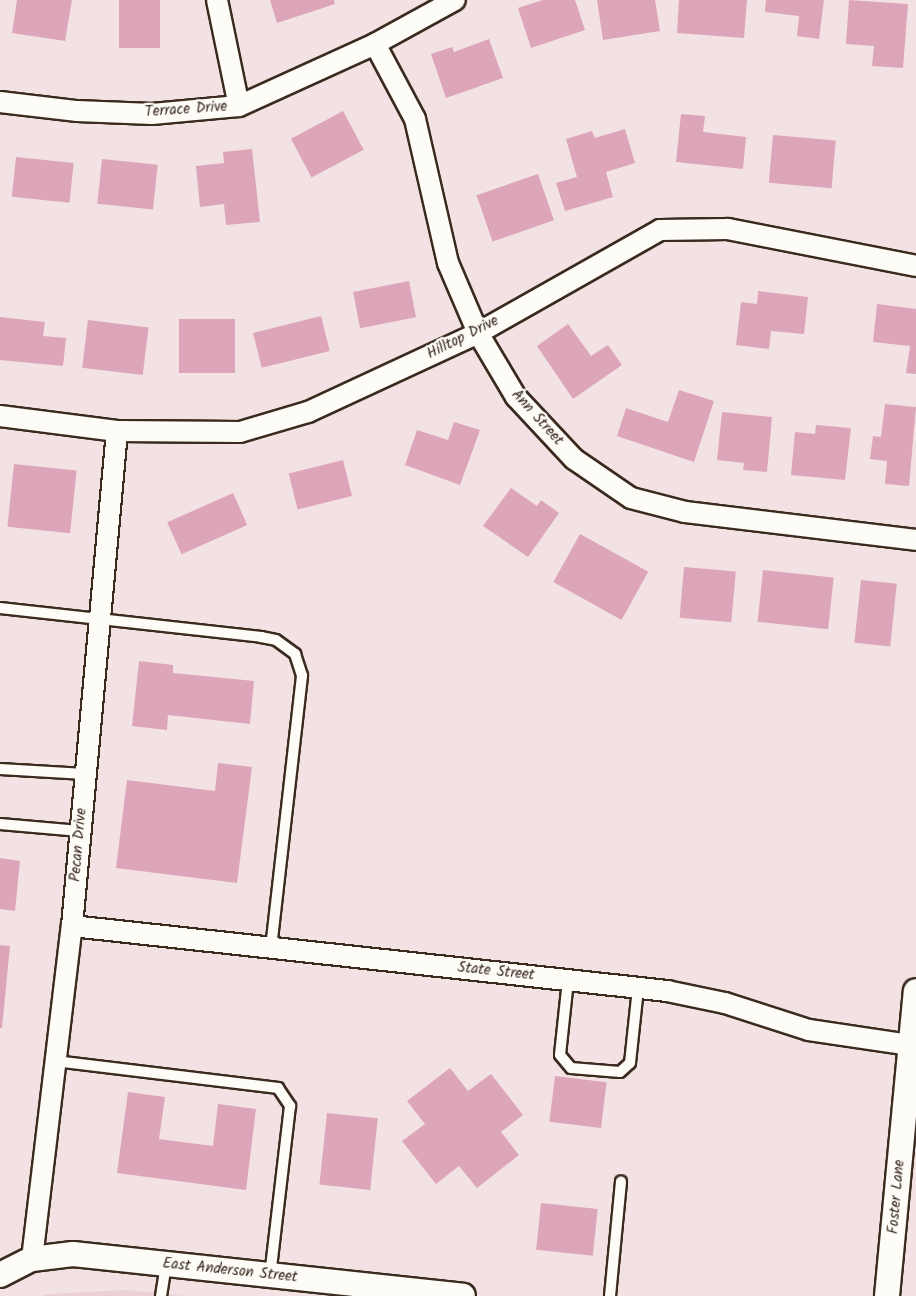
<!DOCTYPE html>
<html>
<head>
<meta charset="utf-8">
<style>
  body { margin:0 }
  #map { position:relative; width:916px; height:1296px; overflow:hidden; background:#f3e2e4; font-family:Kalam,sans-serif }
  div>[style] { position:absolute }
  .built>* { inset:0; background:#ecd0d7 }
  .building>* { inset:0; background:#dda5b9; transform-origin:0 0 }
  .roads { filter:drop-shadow(2px 0 #3b2a1e) drop-shadow(-2px 0 #3b2a1e) drop-shadow(0 2px #3b2a1e) drop-shadow(0 -2px #3b2a1e) }
  .service>* { height:10px; margin:-5px; padding:0 5px; transform-origin:5px; border-radius:5px; background:#fdfcf7 }
  .minor>* { height:20px; margin:-10px; padding:0 10px; transform-origin:10px; border-radius:10px; background:#fdfcf7 }
  .tertiary>* { height:24px; margin:-12px; padding:0 12px; transform-origin:12px; border-radius:12px; background:#fdfcf7 }
  span { translate:-50% -50%; white-space:nowrap; text-align:center; line-height:1.15; -webkit-text-stroke:4.5px #fdfcf7; paint-order:stroke }
  .street-label { font-size:15px; color:#3b2a1e }
</style>
</head>
<body>
<div id="map">
  <div class="built">
    <div style="clip-path:polygon(126px 1290px,184px 1296px,42px 1296px,47px 1294px)"></div>
  </div>
  <div class="building">
    <div style="clip-path:polygon(17px 0,72px 0,65px 41px,12px 33px)"></div>
    <div style="left:119px;top:0;width:41px;height:48px"></div>
    <div style="clip-path:polygon(270px 0,334px 0,335px 4px,277px 23px)"></div>
    <div style="clip-path:polygon(543px 0,575px 0,585px 30px,531px 48px,518px 8px)"></div>
    <div style="clip-path:polygon(597px 0,655px 0,660px 31px,603px 40px)"></div>
    <div style="clip-path:polygon(679px 0,747px 0,744px 38px,677px 33px)"></div>
    <div style="clip-path:polygon(766px 0,824px 0,819px 39px,797px 36px,799px 16px,765px 12px)"></div>
    <div style="clip-path:polygon(849px 0,908px 4px,903px 68px,872px 66px,874px 46px,846px 44px)"></div>
    <div style="clip-path:polygon(489px 39px,503px 78px,446px 98px,431px 54px,452px 47px,454px 52px)"></div>
    <div style="left:343px;top:111px;width:44px;height:59px;rotate:62deg"></div>
    <div style="clip-path:polygon(681px 114px,705px 116px,703px 132px,746px 137px,743px 169px,676px 162px)"></div>
    <div style="clip-path:polygon(625px 129px,635px 163px,606px 172px,613px 197px,565px 211px,556px 183px,577px 177px,566px 139px,592px 131px,595px 138px)"></div>
    <div style="left:773px;top:135px;width:63px;height:48px;rotate:5deg"></div>
    <div style="clip-path:polygon(252px 149px,260px 222px,226px 225px,224px 204px,200px 207px,196px 166px,224px 163px,223px 152px)"></div>
    <div style="left:16px;top:157px;width:58px;height:40px;rotate:6deg"></div>
    <div style="left:102px;top:159px;width:56px;height:45px;rotate:6deg"></div>
    <div style="left:538px;top:174px;width:49px;height:65px;rotate:71deg"></div>
    <div style="left:409px;top:281px;width:37px;height:57px;rotate:79deg"></div>
    <div style="clip-path:polygon(758px 291px,808px 297px,804px 334px,771px 331px,769px 349px,736px 345px,741px 302px,757px 304px)"></div>
    <div style="clip-path:polygon(877px 304px,916px 309px,916px 374px,906px 373px,910px 346px,873px 342px)"></div>
    <div style="left:321px;top:316px;width:36px;height:70px;rotate:76deg"></div>
    <div style="clip-path:polygon(0 317px,45px 322px,43px 336px,66px 338px,63px 366px,0 360px)"></div>
    <div style="left:179px;top:319px;width:56px;height:54px"></div>
    <div style="left:88px;top:320px;width:61px;height:48px;rotate:7deg"></div>
    <div style="clip-path:polygon(568px 324px,591px 356px,608px 345px,622px 365px,573px 399px,537px 346px)"></div>
    <div style="clip-path:polygon(679px 390px,714px 401px,694px 462px,617px 436px,626px 408px,668px 422px)"></div>
    <div style="clip-path:polygon(885px 404px,916px 407px,909px 486px,885px 484px,887px 461px,870px 459px,873px 436px,881px 437px)"></div>
    <div style="clip-path:polygon(722px 412px,772px 417px,767px 472px,743px 470px,744px 463px,717px 460px)"></div>
    <div style="clip-path:polygon(454px 422px,480px 430px,460px 485px,405px 465px,417px 430px,448px 440px)"></div>
    <div style="clip-path:polygon(816px 425px,851px 428px,845px 480px,791px 475px,795px 432px,815px 434px)"></div>
    <div style="left:343px;top:460px;width:37px;height:56px;rotate:76deg"></div>
    <div style="left:14px;top:464px;width:63px;height:63px;rotate:6deg"></div>
    <div style="clip-path:polygon(511px 488px,537px 506px,541px 500px,559px 513px,528px 557px,483px 526px)"></div>
    <div style="left:233px;top:493px;width:35px;height:72px;rotate:66deg"></div>
    <div style="left:580px;top:534px;width:78px;height:55px;rotate:29deg"></div>
    <div style="left:684px;top:567px;width:52px;height:51px;rotate:5deg"></div>
    <div style="left:763px;top:570px;width:71px;height:52px;rotate:6deg"></div>
    <div style="left:861px;top:580px;width:36px;height:63px;rotate:6deg"></div>
    <div style="clip-path:polygon(139px 661px,173px 665px,173px 673px,254px 681px,250px 724px,168px 715px,167px 730px,132px 726px)"></div>
    <div style="clip-path:polygon(218px 763px,252px 767px,237px 883px,116px 868px,127px 780px,215px 791px)"></div>
    <div style="clip-path:polygon(0 858px,20px 861px,15px 911px,0 909px)"></div>
    <div style="clip-path:polygon(0 945px,10px 946px,2px 1028px,0 1028px)"></div>
    <div style="clip-path:polygon(450px 1068px,468px 1091px,491px 1074px,523px 1115px,501px 1132px,519px 1155px,477px 1188px,459px 1166px,436px 1184px,402px 1141px,425px 1124px,407px 1101px)"></div>
    <div style="left:555px;top:1076px;width:52px;height:46px;rotate:7deg"></div>
    <div style="clip-path:polygon(128px 1092px,165px 1097px,159px 1139px,213px 1146px,218px 1104px,256px 1109px,246px 1190px,117px 1173px)"></div>
    <div style="left:327px;top:1113px;width:51px;height:72px;rotate:6deg"></div>
    <div style="left:541px;top:1203px;width:57px;height:47px;rotate:6deg"></div>
  </div>
  <div class="roads">
    <div class="service">
      <div style="left:0;top:608px;width:263px;rotate:6.3deg"></div>
      <div style="left:261px;top:637px;width:15px;rotate:11deg"></div>
      <div style="left:276px;top:640px;width:24px;rotate:36deg"></div>
      <div style="left:295px;top:654px;width:23px;rotate:72deg"></div>
      <div style="left:302px;top:676px;width:273px;rotate:96.5deg"></div>
      <div style="left:0;top:769px;width:85px;rotate:3.4deg"></div>
      <div style="left:0;top:824px;width:80px;rotate:5deg"></div>
      <div style="left:568px;top:980px;width:75px;rotate:96.1deg"></div>
      <div style="left:560px;top:1055px;width:17px;rotate:50deg"></div>
      <div style="left:571px;top:1068px;width:49px;rotate:4.7deg"></div>
      <div style="left:620px;top:1072px;width:13px;rotate:-42deg"></div>
      <div style="left:630px;top:1063px;width:75px;rotate:-83.9deg"></div>
      <div style="left:55px;top:1061px;width:225px;rotate:6.9deg"></div>
      <div style="left:278px;top:1088px;width:22px;rotate:56deg"></div>
      <div style="left:290px;top:1106px;width:170px;rotate:96.7deg"></div>
      <div style="left:161px;top:1296px;width:32px;rotate:-81deg"></div>
      <div style="left:610px;top:1296px;width:115px;rotate:-84.5deg"></div>
    </div>
    <div class="minor">
      <div style="left:217px;top:0;width:108px;rotate:78.3deg"></div>
      <div style="left:375px;top:44px;width:85px;rotate:61.9deg"></div>
      <div style="left:415px;top:119px;width:148px;rotate:77.1deg"></div>
      <div style="left:448px;top:263px;width:76px;rotate:66.8deg"></div>
      <div style="left:478px;top:333px;width:74px;rotate:59.3deg"></div>
      <div style="left:516px;top:397px;width:85px;rotate:46.9deg"></div>
      <div style="left:574px;top:459px;width:69px;rotate:34.4deg"></div>
      <div style="left:631px;top:498px;width:56px;rotate:14.5deg"></div>
      <div style="left:685px;top:512px;width:233px;rotate:6.9deg"></div>
      <div style="left:0;top:102px;width:78px;rotate:6.7deg"></div>
      <div style="left:77px;top:111px;width:75px;rotate:2.3deg"></div>
      <div style="left:152px;top:114px;width:87px;rotate:-5.3deg"></div>
      <div style="left:239px;top:106px;width:149px;rotate:-24.5deg"></div>
      <div style="left:375px;top:44px;width:91px;rotate:-28.8deg"></div>
      <div style="left:0;top:416px;width:118px;rotate:7.3deg"></div>
      <div style="left:117px;top:431px;width:123px;rotate:0.5deg"></div>
      <div style="left:240px;top:432px;width:71px;rotate:-16.4deg"></div>
      <div style="left:308px;top:412px;width:187px;rotate:-24.9deg"></div>
      <div style="left:478px;top:333px;width:209px;rotate:-29.5deg"></div>
      <div style="left:660px;top:230px;width:68px;rotate:-0.8deg"></div>
      <div style="left:728px;top:229px;width:192px;rotate:11.1deg"></div>
      <div style="left:72px;top:926px;width:599px;rotate:6.23deg"></div>
      <div style="left:667px;top:991px;width:59px;rotate:11.7deg"></div>
      <div style="left:725px;top:1003px;width:88px;rotate:17.8deg"></div>
      <div style="left:809px;top:1030px;width:108px;rotate:8.5deg"></div>
      <div style="left:32px;top:1259px;width:335px;rotate:-83.2deg"></div>
      <div style="left:72px;top:926px;width:497px;rotate:-84.8deg"></div>
    </div>
    <div class="tertiary">
      <div style="left:0;top:1275px;width:36px;rotate:-27deg"></div>
      <div style="left:32px;top:1259px;width:41px;rotate:-7deg"></div>
      <div style="left:73px;top:1254px;width:392px;rotate:6.1deg"></div>
      <div style="left:887px;top:1296px;width:306px;rotate:-84.6deg"></div>
    </div>
  </div>
  <div class="street-label">
    <span style="left:186px;top:110px;rotate:-4deg">Terrace Drive</span>
    <span style="left:463px;top:338px;rotate:-27deg">Hilltop Drive</span>
    <span style="left:537px;top:418px;rotate:48deg">Ann Street</span>
    <span style="left:79px;top:845px;rotate:-85deg">Pecan Drive</span>
    <span style="left:496px;top:972px;rotate:6deg">State Street</span>
    <span style="left:897px;top:1197px;rotate:-85deg">Foster Lane</span>
    <span style="left:230px;top:1271px;rotate:6deg">East Anderson Street</span>
  </div>
</div>
</body>
</html>
